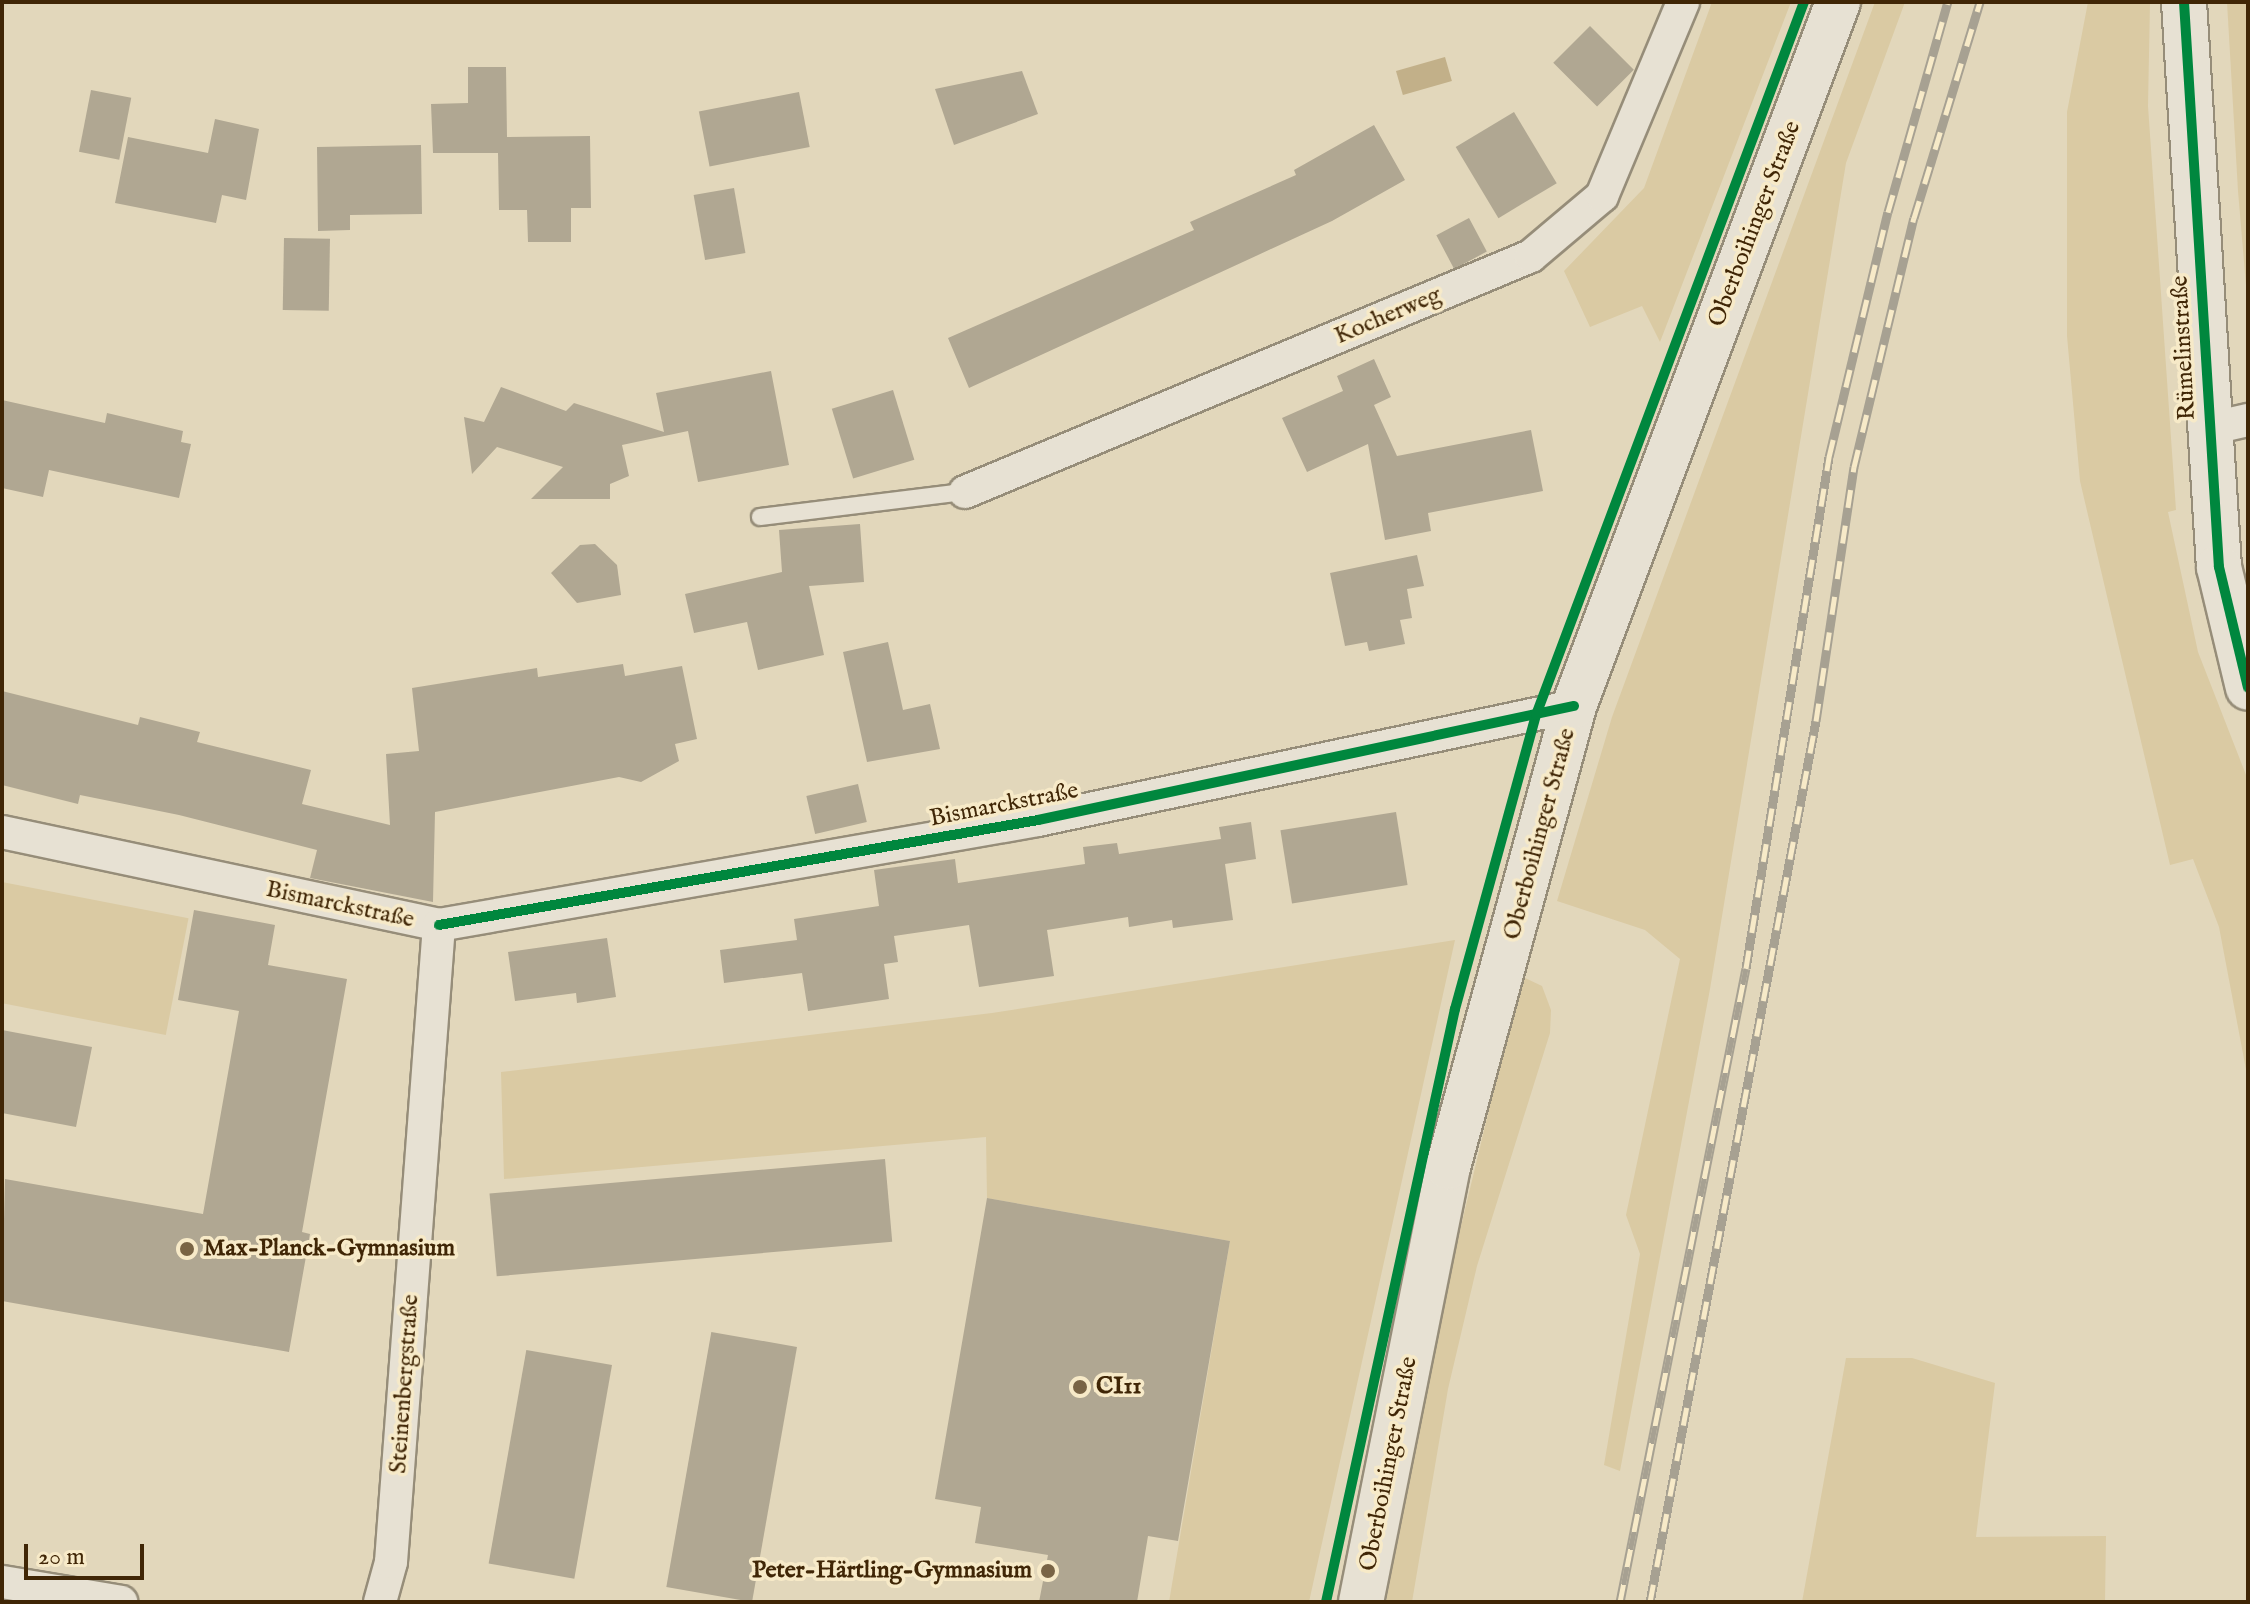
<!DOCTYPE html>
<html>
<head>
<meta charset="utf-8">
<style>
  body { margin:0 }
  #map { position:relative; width:2250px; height:1604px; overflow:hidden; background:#e2d7bb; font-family:"IM FELL English",serif }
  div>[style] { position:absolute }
  .green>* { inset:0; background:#dacaa3; transform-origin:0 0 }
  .water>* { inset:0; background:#c2b089; transform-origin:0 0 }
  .building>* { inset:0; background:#b0a792; transform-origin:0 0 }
  .roads { filter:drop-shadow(2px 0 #968d79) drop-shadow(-2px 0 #968d79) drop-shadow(0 2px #968d79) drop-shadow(0 -2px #968d79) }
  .lane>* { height:16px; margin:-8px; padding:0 8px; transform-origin:8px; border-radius:8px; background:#e7e1d3 }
  .street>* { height:32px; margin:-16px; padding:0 16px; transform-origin:16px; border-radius:16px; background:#e7e1d3 }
  .secondary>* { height:44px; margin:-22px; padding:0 22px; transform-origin:22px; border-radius:22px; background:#e7e1d3 }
  .rail>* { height:9px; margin-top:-4.5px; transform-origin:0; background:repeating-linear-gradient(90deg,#f7eac8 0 18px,#a7a192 0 36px); box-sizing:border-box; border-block:2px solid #a7a192 }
  .cycleway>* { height:10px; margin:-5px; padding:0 5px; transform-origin:5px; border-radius:5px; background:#00873e }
  .dots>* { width:22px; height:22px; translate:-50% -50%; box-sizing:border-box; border:4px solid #f7eac8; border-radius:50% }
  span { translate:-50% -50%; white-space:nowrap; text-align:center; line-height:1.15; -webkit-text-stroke:7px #f7eac8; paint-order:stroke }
  .street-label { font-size:24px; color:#402606 }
  .poi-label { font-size:24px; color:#402606; font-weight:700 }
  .left { translate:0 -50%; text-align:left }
  .right { translate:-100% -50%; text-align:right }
  .frame { position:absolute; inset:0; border:4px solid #402606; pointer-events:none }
  .scale { position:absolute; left:24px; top:1544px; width:120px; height:36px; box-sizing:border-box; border:4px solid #402606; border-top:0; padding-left:10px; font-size:24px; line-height:28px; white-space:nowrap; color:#402606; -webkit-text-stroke:6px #f7eac8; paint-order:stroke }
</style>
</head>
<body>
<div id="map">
  <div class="green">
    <div style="clip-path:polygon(1712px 2px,1791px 2px,1660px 342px,1642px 306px,1590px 327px,1564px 271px,1644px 188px)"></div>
    <div style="clip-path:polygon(1875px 2px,1905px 2px,1846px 163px,1710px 989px,1620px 1471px,1604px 1465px,1640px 1254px,1626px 1215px,1680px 959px,1645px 930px,1557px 901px,1612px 717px)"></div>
    <div style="clip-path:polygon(2088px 2px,2150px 2px,2148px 106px,2176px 510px,2168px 512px,2198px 652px,2248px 780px,2248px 1080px,2219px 927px,2193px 859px,2170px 865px,2080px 481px,2067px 336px,2067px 112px)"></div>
    <div style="clip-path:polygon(2227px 2px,2248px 2px,2247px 297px,2238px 191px)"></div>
    <div style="left:2px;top:882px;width:190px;height:119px;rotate:11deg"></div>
    <div style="clip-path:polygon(1455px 940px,1309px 1602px,1169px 1602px,1230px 1241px,987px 1198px,986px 1137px,504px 1179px,501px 1072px,992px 1013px)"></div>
    <div style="clip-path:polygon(1521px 976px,1542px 986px,1551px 1010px,1550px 1033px,1477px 1266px,1448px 1389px,1412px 1602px,1386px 1602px,1428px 1364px)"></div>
    <div style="clip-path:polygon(1846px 1358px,1912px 1358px,1995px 1383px,1976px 1537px,2106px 1536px,2105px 1602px,1802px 1602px)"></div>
  </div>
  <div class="water">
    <div style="left:1445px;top:57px;width:25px;height:51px;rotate:74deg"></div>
  </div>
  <div class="building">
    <div style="left:1590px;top:26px;width:62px;height:52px;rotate:45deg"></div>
    <div style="clip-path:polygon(468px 67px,506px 67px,507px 137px,590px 136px,591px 208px,571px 208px,571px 242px,528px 242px,527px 210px,499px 210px,498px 153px,433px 153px,431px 104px,468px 103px)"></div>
    <div style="clip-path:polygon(1022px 71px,1038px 114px,954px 145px,935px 89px)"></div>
    <div style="left:91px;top:90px;width:41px;height:63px;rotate:11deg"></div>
    <div style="left:799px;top:92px;width:56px;height:102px;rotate:79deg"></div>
    <div style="left:1514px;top:112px;width:83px;height:68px;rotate:59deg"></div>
    <div style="clip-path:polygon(215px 119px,259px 129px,246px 200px,222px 195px,216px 223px,115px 203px,128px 137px,208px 153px)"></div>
    <div style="clip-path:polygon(1374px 125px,1405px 180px,1332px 221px,969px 388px,948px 338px,1194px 230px,1190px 222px,1296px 175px,1294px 170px)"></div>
    <div style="clip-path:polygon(421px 145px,422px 214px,350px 215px,350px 230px,318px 231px,317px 147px)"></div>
    <div style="left:734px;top:188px;width:66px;height:41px;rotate:80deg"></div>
    <div style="left:1469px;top:218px;width:38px;height:37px;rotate:62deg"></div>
    <div style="left:284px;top:238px;width:46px;height:72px;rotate:1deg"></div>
    <div style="clip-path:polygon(1374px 359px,1391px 397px,1374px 405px,1397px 456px,1531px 430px,1543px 491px,1428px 513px,1431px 531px,1385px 540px,1368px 444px,1307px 472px,1282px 418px,1343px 391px,1337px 376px)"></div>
    <div style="clip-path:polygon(771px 371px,789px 465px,698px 482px,688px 431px,622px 445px,629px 476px,610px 484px,610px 499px,531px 499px,563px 467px,497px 447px,472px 474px,464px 417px,484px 422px,501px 387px,566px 411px,574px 403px,664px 432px,656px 393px)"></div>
    <div style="left:893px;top:390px;width:73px;height:64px;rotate:73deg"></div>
    <div style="clip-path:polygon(2px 400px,105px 423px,107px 413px,183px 431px,181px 442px,191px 444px,179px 498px,49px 470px,43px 497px,2px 488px)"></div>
    <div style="clip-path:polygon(860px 524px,864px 582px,809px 586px,824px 655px,758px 670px,747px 622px,694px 633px,685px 594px,782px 572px,779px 530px)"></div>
    <div style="clip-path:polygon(595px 544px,617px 565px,621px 595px,577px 603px,551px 573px,580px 545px)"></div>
    <div style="clip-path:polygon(1417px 555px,1424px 586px,1407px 589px,1412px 618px,1400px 620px,1405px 644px,1369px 651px,1367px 642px,1345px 646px,1330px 573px)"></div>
    <div style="clip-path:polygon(888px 642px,903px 710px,930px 704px,940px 749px,867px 762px,843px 652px)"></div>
    <div style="clip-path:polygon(623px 664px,625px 676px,682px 666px,697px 739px,675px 744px,679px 761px,641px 782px,619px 777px,435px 812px,433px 902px,310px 878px,317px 850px,179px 815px,80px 795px,78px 804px,2px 785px,2px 691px,138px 725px,140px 717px,200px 732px,197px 742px,311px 770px,302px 804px,390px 825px,386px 754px,419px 751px,412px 688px,537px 668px,538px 677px)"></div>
    <div style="left:858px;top:784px;width:39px;height:53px;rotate:77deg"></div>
    <div style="left:1396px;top:812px;width:74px;height:117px;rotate:81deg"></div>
    <div style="clip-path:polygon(1251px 822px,1256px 859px,1225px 864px,1233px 920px,1173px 928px,1172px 920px,1129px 927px,1128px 917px,1047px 930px,1054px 976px,979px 987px,969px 925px,894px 936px,898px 962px,884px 964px,889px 999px,808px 1011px,802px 973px,724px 983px,720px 950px,797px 940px,794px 919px,879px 906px,874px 870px,955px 859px,958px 883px,1085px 864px,1083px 847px,1117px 843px,1119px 854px,1221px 839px,1219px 827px)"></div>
    <div style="clip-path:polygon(194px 910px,275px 925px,268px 965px,347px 979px,302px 1232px,310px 1234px,289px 1352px,2px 1301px,5px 1179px,203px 1214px,239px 1011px,178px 1000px)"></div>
    <div style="clip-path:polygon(607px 938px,616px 997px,577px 1003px,576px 993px,515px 1001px,508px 952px)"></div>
    <div style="clip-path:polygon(2px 1030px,92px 1047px,76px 1127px,2px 1113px)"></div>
    <div style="left:885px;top:1159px;width:83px;height:397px;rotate:85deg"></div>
    <div style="clip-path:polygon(987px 1198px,1230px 1241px,1178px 1541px,1148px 1536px,1137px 1602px,1039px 1602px,1048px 1555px,975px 1543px,981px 1507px,935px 1499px)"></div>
    <div style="left:797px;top:1347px;width:259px;height:87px;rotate:100deg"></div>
    <div style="left:612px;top:1365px;width:217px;height:87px;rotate:100deg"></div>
  </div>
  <div class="roads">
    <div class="lane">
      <div style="left:760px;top:517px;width:207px;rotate:-7deg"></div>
    </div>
    <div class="street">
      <div style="left:2208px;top:429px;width:41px;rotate:-12.7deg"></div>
      <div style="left:965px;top:492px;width:613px;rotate:-22.63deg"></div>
      <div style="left:1531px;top:256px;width:93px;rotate:-40.2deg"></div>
      <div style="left:1602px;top:196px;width:210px;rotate:-67.3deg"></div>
      <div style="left:2px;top:832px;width:447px;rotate:12deg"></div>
      <div style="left:439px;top:925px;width:608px;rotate:-9.94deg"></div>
      <div style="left:1038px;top:820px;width:548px;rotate:-12.01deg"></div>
      <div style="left:2px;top:1582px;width:121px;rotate:9.5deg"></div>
      <div style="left:380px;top:1602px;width:41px;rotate:-74.6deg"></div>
      <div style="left:391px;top:1562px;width:639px;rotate:-85.69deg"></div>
    </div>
    <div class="secondary">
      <div style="left:2184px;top:2px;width:566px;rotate:86.46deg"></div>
      <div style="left:2219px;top:567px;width:124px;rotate:76.5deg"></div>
      <div style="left:1361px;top:1602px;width:444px;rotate:-78.7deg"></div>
      <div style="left:1448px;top:1167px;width:478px;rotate:-74.7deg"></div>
      <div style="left:1574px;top:706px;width:752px;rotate:-69.44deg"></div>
    </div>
  </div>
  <div class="rail">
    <div style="left:1620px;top:1602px;width:646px;rotate:-78.76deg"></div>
    <div style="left:1746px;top:968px;width:518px;rotate:-80.77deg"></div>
    <div style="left:1829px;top:457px;width:252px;rotate:-76.5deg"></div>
    <div style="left:1888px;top:212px;width:218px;rotate:-74.1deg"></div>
    <div style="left:1650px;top:1602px;width:897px;rotate:-79.33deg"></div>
    <div style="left:1816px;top:721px;width:257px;rotate:-81.5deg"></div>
    <div style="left:1854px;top:467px;width:256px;rotate:-76.5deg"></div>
    <div style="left:1914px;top:218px;width:226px;rotate:-73deg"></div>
  </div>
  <div class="cycleway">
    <div style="left:2184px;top:2px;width:566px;rotate:86.46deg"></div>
    <div style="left:2219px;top:567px;width:124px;rotate:76.5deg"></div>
    <div style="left:439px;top:925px;width:608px;rotate:-9.94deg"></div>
    <div style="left:1038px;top:820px;width:548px;rotate:-12.01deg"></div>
    <div style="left:1326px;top:1602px;width:607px;rotate:-77.73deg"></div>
    <div style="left:1455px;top:1009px;width:305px;rotate:-74.6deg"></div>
    <div style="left:1536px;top:715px;width:762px;rotate:-69.4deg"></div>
  </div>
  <div class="dots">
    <div style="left:187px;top:1249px;background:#796445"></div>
    <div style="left:1080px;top:1387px;background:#796445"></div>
    <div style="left:1048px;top:1571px;background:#796445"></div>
  </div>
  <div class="street-label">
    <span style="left:1755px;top:224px;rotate:-69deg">Oberboihinger Straße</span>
    <span style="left:1388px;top:316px;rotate:-23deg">Kocherweg</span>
    <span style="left:2184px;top:348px;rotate:-93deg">Rümelinstraße</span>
    <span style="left:1004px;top:805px;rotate:-11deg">Bismarckstraße</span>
    <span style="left:1540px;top:834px;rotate:-75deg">Oberboihinger Straße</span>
    <span style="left:340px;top:905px;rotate:12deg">Bismarckstraße</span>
    <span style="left:405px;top:1384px;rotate:-86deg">Steinenbergstraße</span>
    <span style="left:1389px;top:1464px;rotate:-79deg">Oberboihinger Straße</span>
  </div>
  <div class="poi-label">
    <span class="left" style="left:203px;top:1249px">Max-Planck-Gymnasium</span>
    <span class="left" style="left:1096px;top:1387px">CI11</span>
    <span class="right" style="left:1032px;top:1571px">Peter-Härtling-Gymnasium</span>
  </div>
  <div class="frame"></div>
  <div class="scale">20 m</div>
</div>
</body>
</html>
